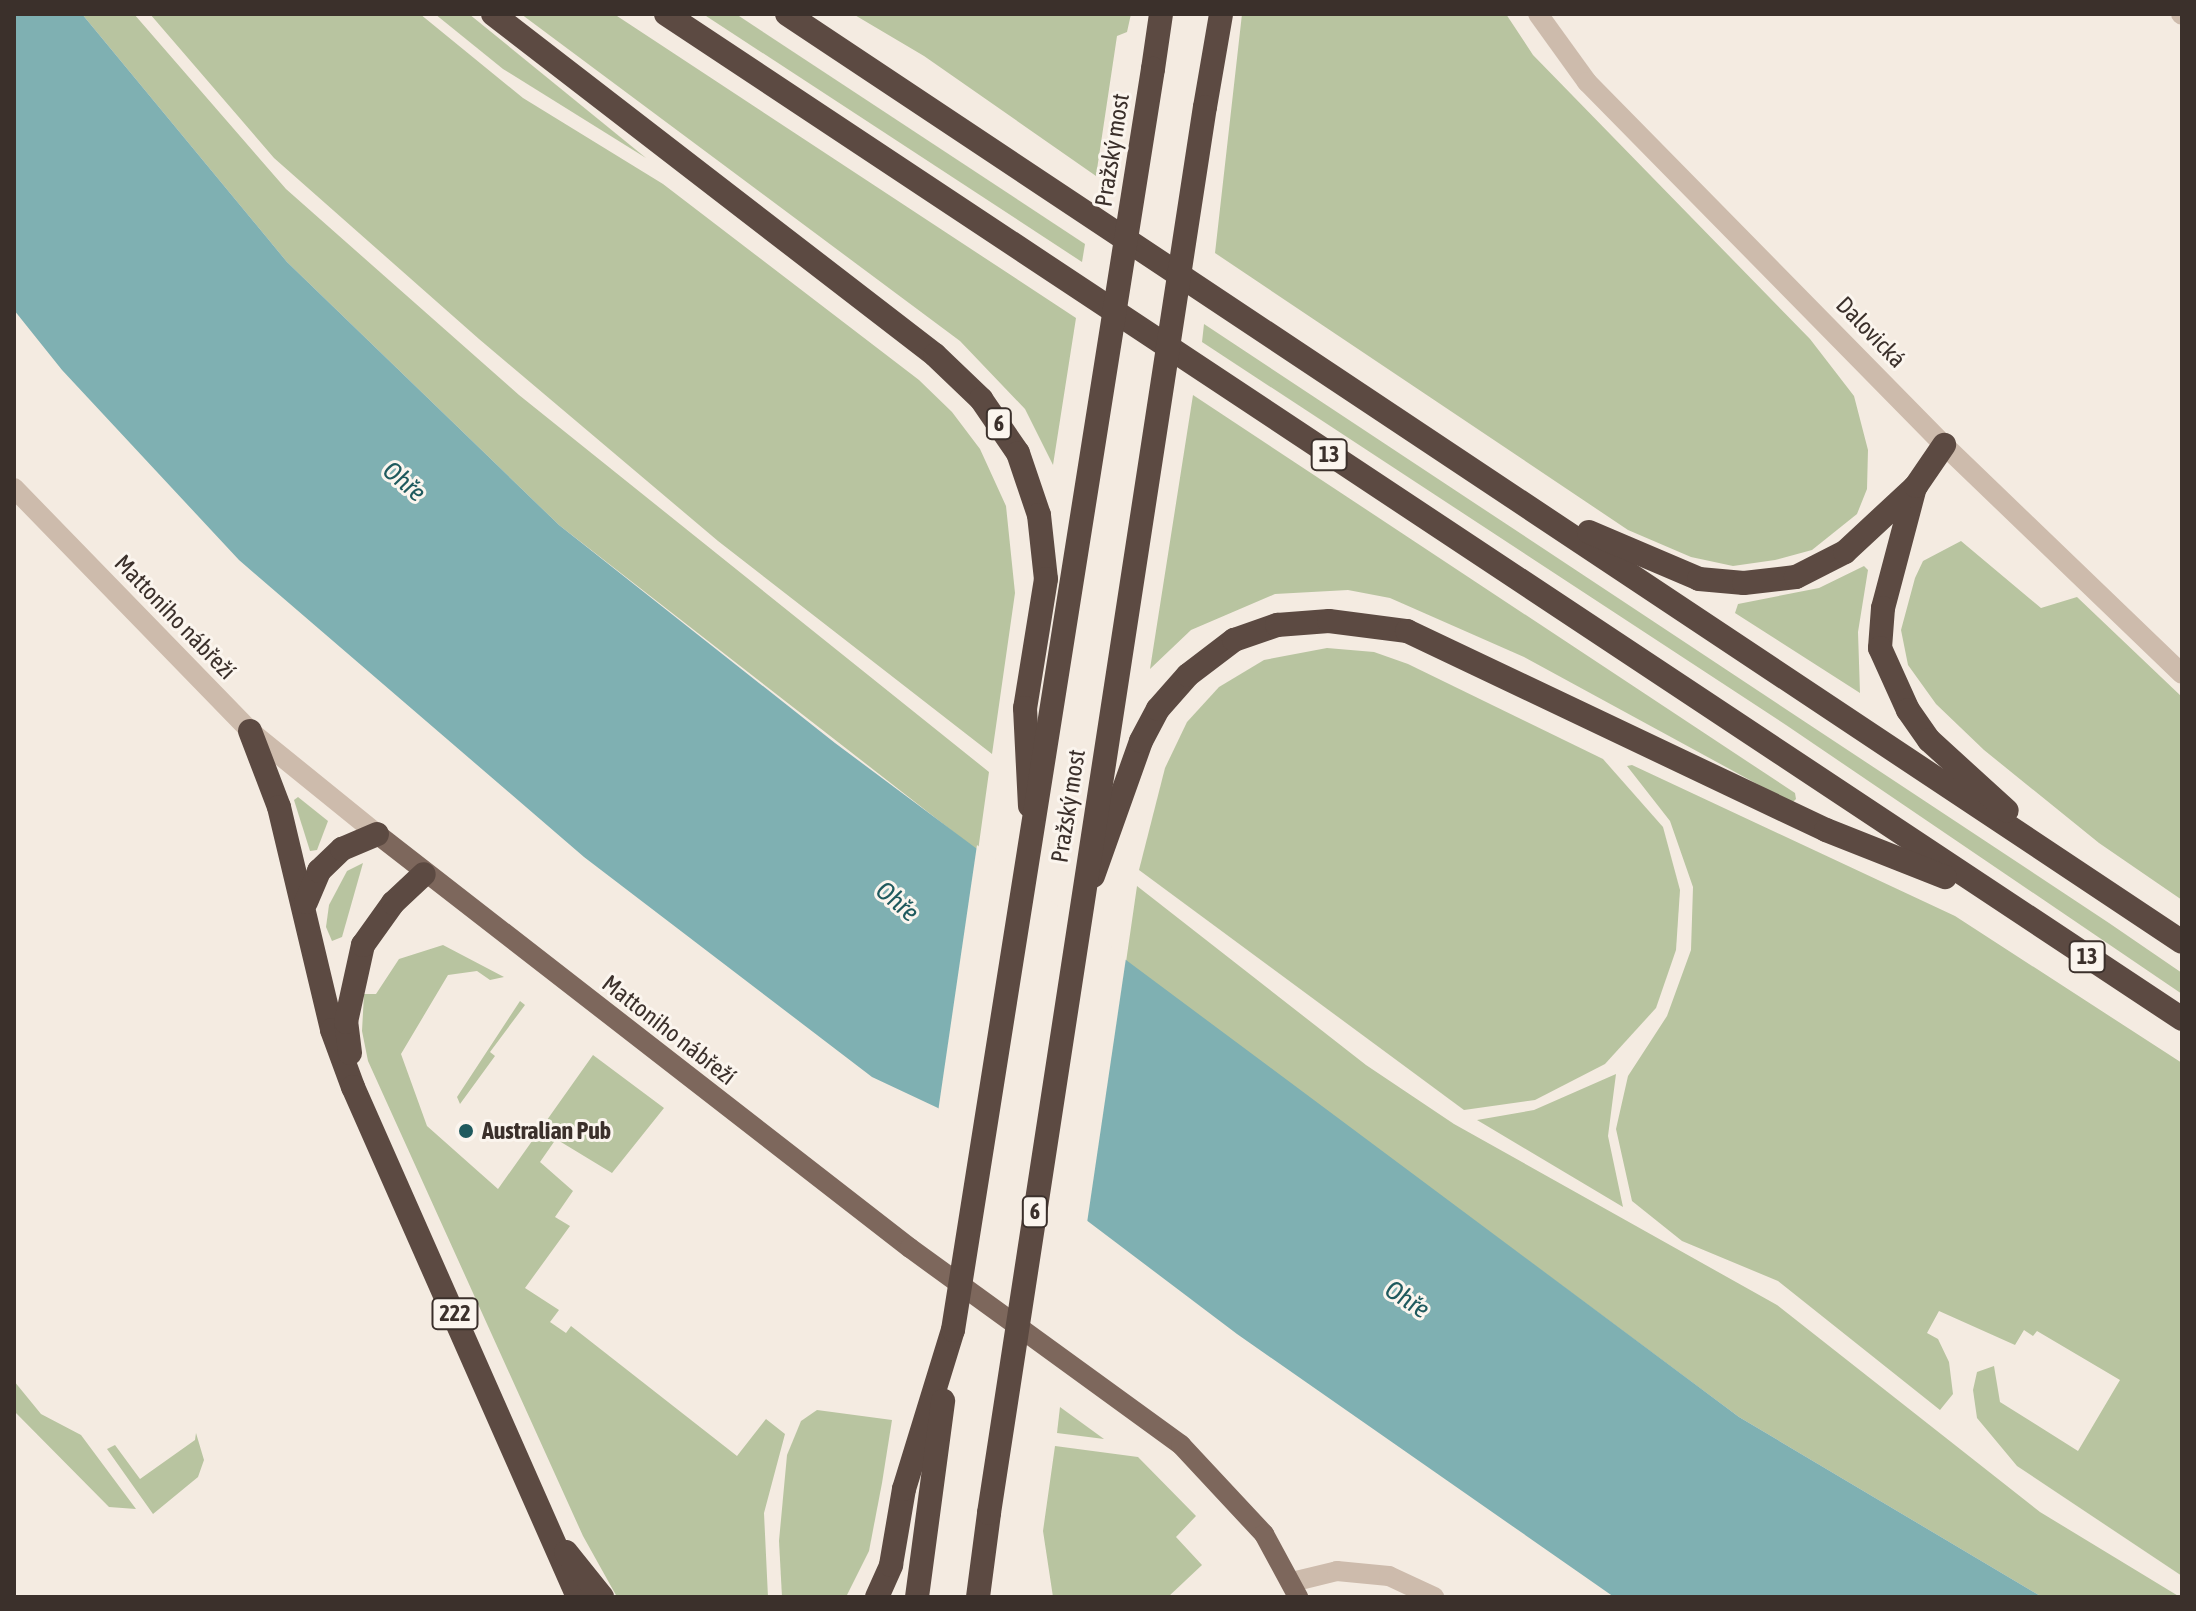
<!DOCTYPE html>
<html>
<head>
<meta charset="utf-8">
<style>
  body { margin:0 }
  #map { position:relative; width:2196px; height:1611px; overflow:hidden; background:#f4ebe1; font-family:"Asap Condensed",sans-serif }
  div>[style] { position:absolute }
  .green>* { inset:0; background:#b8c4a0 }
  .water>* { inset:0; background:#7fb0b2 }
  .pier>* { inset:0; background:#f4ebe1 }
  .minor>* { height:20px; margin:-10px; padding:0 10px; transform-origin:10px; border-radius:10px; background:#cdbbac }
  .major>* { height:20px; margin:-10px; padding:0 10px; transform-origin:10px; border-radius:10px; background:#7d675c }
  .highway>* { height:24px; margin:-12px; padding:0 12px; transform-origin:12px; border-radius:12px; background:#5c4a42 }
  .highway-bridge>* { height:24px; margin:-12px; padding:0 12px; transform-origin:12px; border-radius:12px; background:#5c4a42 }
  .dots>* { width:22px; height:22px; translate:-50% -50%; box-sizing:border-box; border:4px solid #fbf5ee; border-radius:50% }
  span { translate:-50% -50%; white-space:nowrap; text-align:center; line-height:1.15; -webkit-text-stroke:6px #fbf5ee; paint-order:stroke }
  .shield-label span { padding:2px 6px; background:#fbf5ee; border:2px solid; border-radius:6px; -webkit-text-stroke-width:0 }
  .shield-label { font-size:22px; color:#3b302b; font-weight:700 }
  .street-label { font-size:24px; color:#3b302b }
  .poi-label { font-size:24px; color:#3b302b; font-weight:700 }
  .left { translate:0 -50%; text-align:left }
  .water-label { font-size:26px; color:#1f5a5e; font-style:italic }
  .frame { position:absolute; inset:0; border:16px solid #3b302b; pointer-events:none }
</style>
</head>
<body>
<div id="map">
  <div class="green">
    <div style="clip-path:polygon(82px 14px,134px 14px,286px 189px,519px 395px,989px 772px,978px 851px,559px 525px,287px 262px)"></div>
    <div style="clip-path:polygon(150px 14px,420px 14px,523px 98px,663px 184px,919px 380px,952px 412px,980px 449px,1006px 506px,1015px 593px,992px 754px,718px 541px,479px 339px,274px 158px)"></div>
    <div style="clip-path:polygon(435px 14px,469px 14px,646px 158px,503px 69px)"></div>
    <div style="clip-path:polygon(521px 14px,614px 14px,1076px 318px,1053px 465px,1025px 409px,960px 341px)"></div>
    <div style="clip-path:polygon(703px 14px,736px 14px,1085px 244px,1082px 262px)"></div>
    <div style="clip-path:polygon(853px 14px,1131px 14px,1127px 32px,1117px 36px,1096px 176px,924px 56px)"></div>
    <div style="clip-path:polygon(1242px 14px,1506px 14px,1533px 55px,1810px 339px,1854px 396px,1868px 450px,1867px 489px,1857px 514px,1812px 550px,1775px 560px,1733px 566px,1691px 557px,1628px 530px,1215px 253px)"></div>
    <div style="clip-path:polygon(1204px 324px,2109px 923px,2182px 973px,2182px 994px,1786px 725px,1202px 342px)"></div>
    <div style="clip-path:polygon(1193px 395px,1795px 793px,1796px 799px,1792px 803px,1524px 657px,1390px 598px,1348px 590px,1275px 594px,1191px 630px,1150px 669px)"></div>
    <div style="clip-path:polygon(1961px 541px,2041px 608px,2077px 597px,2182px 697px,2182px 900px,2099px 843px,1984px 750px,1936px 704px,1908px 665px,1901px 630px,1915px 578px,1923px 561px)"></div>
    <div style="clip-path:polygon(1864px 566px,1868px 570px,1858px 632px,1860px 693px,1735px 613px,1738px 604px,1819px 588px)"></div>
    <div style="clip-path:polygon(1327px 648px,1374px 652px,1408px 664px,1603px 759px,1663px 827px,1680px 890px,1676px 950px,1656px 1008px,1605px 1064px,1535px 1100px,1464px 1110px,1139px 870px,1165px 768px,1187px 722px,1219px 687px,1264px 660px)"></div>
    <div style="clip-path:polygon(1632px 765px,1955px 916px,2182px 1063px,2182px 1576px,2017px 1466px,1977px 1418px,1973px 1390px,1977px 1372px,1994px 1366px,2000px 1402px,2078px 1451px,2120px 1380px,2037px 1331px,2033px 1336px,2024px 1330px,2015px 1345px,1939px 1311px,1927px 1333px,1938px 1339px,1949px 1362px,1953px 1394px,1940px 1410px,1778px 1281px,1682px 1241px,1632px 1201px,1616px 1129px,1628px 1076px,1667px 1016px,1691px 950px,1693px 887px,1670px 821px,1627px 766px)"></div>
    <div style="clip-path:polygon(298px 797px,328px 821px,317px 850px,310px 851px,294px 800px)"></div>
    <div style="clip-path:polygon(363px 863px,342px 937px,332px 941px,326px 927px,329px 905px,347px 871px)"></div>
    <div style="clip-path:polygon(1137px 886px,1366px 1065px,1454px 1124px,1777px 1305px,2040px 1512px,2180px 1597px,2042px 1597px,1739px 1417px,1126px 962px)"></div>
    <div style="clip-path:polygon(443px 945px,504px 977px,490px 980px,477px 971px,448px 975px,401px 1054px,427px 1126px,498px 1189px,593px 1055px,664px 1108px,612px 1173px,556px 1139px,540px 1162px,573px 1191px,555px 1217px,570px 1226px,525px 1288px,559px 1310px,550px 1322px,566px 1333px,571px 1326px,737px 1456px,766px 1419px,785px 1434px,764px 1513px,768px 1597px,617px 1597px,583px 1536px,368px 1061px,362px 1031px,364px 994px,376px 994px,399px 959px)"></div>
    <div style="clip-path:polygon(520px 1001px,525px 1005px,490px 1052px,495px 1056px,460px 1104px,457px 1097px)"></div>
    <div style="clip-path:polygon(1616px 1074px,1608px 1136px,1623px 1207px,1477px 1120px,1534px 1110px)"></div>
    <div style="clip-path:polygon(14px 1381px,41px 1414px,81px 1435px,136px 1509px,109px 1507px,14px 1411px)"></div>
    <div style="clip-path:polygon(1060px 1407px,1104px 1439px,1057px 1433px)"></div>
    <div style="clip-path:polygon(817px 1410px,892px 1420px,882px 1483px,869px 1551px,846px 1597px,782px 1597px,779px 1541px,787px 1455px,801px 1421px)"></div>
    <div style="clip-path:polygon(196px 1433px,204px 1460px,198px 1477px,153px 1514px,107px 1449px,115px 1445px,140px 1479px,195px 1440px)"></div>
    <div style="clip-path:polygon(1055px 1446px,1138px 1457px,1196px 1516px,1176px 1537px,1202px 1565px,1168px 1597px,1053px 1597px,1043px 1531px)"></div>
  </div>
  <div class="water">
    <div style="clip-path:polygon(14px 14px,82px 14px,287px 262px,559px 525px,835px 743px,1739px 1417px,2042px 1597px,1614px 1597px,1237px 1334px,938px 1108px,872px 1077px,584px 857px,239px 560px,62px 370px,14px 310px)"></div>
  </div>
  <div class="pier">
    <div style="clip-path:polygon(977px 845px,1126px 958px,1087px 1223px,938px 1112px)"></div>
  </div>
  <div class="minor">
    <div style="left:1538px;top:14px;width:84px;rotate:54.2deg"></div>
    <div style="left:1587px;top:82px;width:509px;rotate:45.48deg"></div>
    <div style="left:1944px;top:445px;width:330px;rotate:43.9deg"></div>
    <div style="left:2181px;top:14px;width:1px;rotate:45deg"></div>
    <div style="left:14px;top:488px;width:339px;rotate:45.8deg"></div>
    <div style="left:250px;top:731px;width:164px;rotate:39deg"></div>
    <div style="left:1292px;top:1582px;width:46px;rotate:-13.7deg"></div>
    <div style="left:1337px;top:1571px;width:52px;rotate:5.5deg"></div>
    <div style="left:1389px;top:1576px;width:50px;rotate:25deg"></div>
  </div>
  <div class="major">
    <div style="left:377px;top:834px;width:675px;rotate:37.84deg"></div>
    <div style="left:910px;top:1248px;width:335px;rotate:36deg"></div>
    <div style="left:1181px;top:1445px;width:122px;rotate:47deg"></div>
    <div style="left:1264px;top:1534px;width:72px;rotate:61.6deg"></div>
  </div>
  <div class="highway">
    <div style="left:493px;top:14px;width:558px;rotate:37.65deg"></div>
    <div style="left:935px;top:355px;width:64px;rotate:43.7deg"></div>
    <div style="left:981px;top:399px;width:65px;rotate:55.6deg"></div>
    <div style="left:1018px;top:453px;width:65px;rotate:71.3deg"></div>
    <div style="left:1039px;top:515px;width:64px;rotate:83.8deg"></div>
    <div style="left:1046px;top:579px;width:131px;rotate:99.2deg"></div>
    <div style="left:1025px;top:708px;width:98px;rotate:87.1deg"></div>
    <div style="left:666px;top:14px;width:1819px;rotate:33.54deg"></div>
    <div style="left:787px;top:14px;width:1675px;rotate:33.63deg"></div>
    <div style="left:1153px;top:69px;width:56px;rotate:-81.7deg"></div>
    <div style="left:1205px;top:107px;width:94px;rotate:-80.2deg"></div>
    <div style="left:1915px;top:487px;width:125px;rotate:104.8deg"></div>
    <div style="left:1883px;top:608px;width:40px;rotate:94.3deg"></div>
    <div style="left:1880px;top:648px;width:68px;rotate:65.7deg"></div>
    <div style="left:1908px;top:710px;width:37px;rotate:55deg"></div>
    <div style="left:1929px;top:740px;width:105px;rotate:42.3deg"></div>
    <div style="left:1589px;top:532px;width:120px;rotate:23.1deg"></div>
    <div style="left:1699px;top:579px;width:45px;rotate:5.1deg"></div>
    <div style="left:1744px;top:583px;width:52px;rotate:-6.6deg"></div>
    <div style="left:1796px;top:577px;width:55px;rotate:-27deg"></div>
    <div style="left:1845px;top:552px;width:97px;rotate:-42.9deg"></div>
    <div style="left:1916px;top:486px;width:50px;rotate:-55.7deg"></div>
    <div style="left:250px;top:731px;width:81px;rotate:69.1deg"></div>
    <div style="left:279px;top:807px;width:229px;rotate:76.6deg"></div>
    <div style="left:332px;top:1030px;width:61px;rotate:69.8deg"></div>
    <div style="left:353px;top:1087px;width:557px;rotate:66.19deg"></div>
    <div style="left:1093px;top:876px;width:143px;rotate:-70.4deg"></div>
    <div style="left:1141px;top:741px;width:36px;rotate:-62deg"></div>
    <div style="left:1158px;top:709px;width:45px;rotate:-48.6deg"></div>
    <div style="left:1188px;top:675px;width:58px;rotate:-37.3deg"></div>
    <div style="left:1234px;top:640px;width:46px;rotate:-19.2deg"></div>
    <div style="left:1277px;top:625px;width:52px;rotate:-4.4deg"></div>
    <div style="left:1329px;top:621px;width:79px;rotate:7.3deg"></div>
    <div style="left:1407px;top:631px;width:464px;rotate:25.4deg"></div>
    <div style="left:1826px;top:830px;width:128px;rotate:21.6deg"></div>
    <div style="left:306px;top:902px;width:34px;rotate:-67deg"></div>
    <div style="left:319px;top:871px;width:32px;rotate:-44deg"></div>
    <div style="left:342px;top:849px;width:38px;rotate:-23deg"></div>
    <div style="left:350px;top:1053px;width:31px;rotate:-97deg"></div>
    <div style="left:346px;top:1022px;width:79px;rotate:-77.6deg"></div>
    <div style="left:363px;top:945px;width:52px;rotate:-54.5deg"></div>
    <div style="left:393px;top:903px;width:42px;rotate:-43.1deg"></div>
    <div style="left:566px;top:1552px;width:58px;rotate:51.3deg"></div>
    <div style="left:877px;top:1597px;width:35px;rotate:-66deg"></div>
    <div style="left:891px;top:1565px;width:77px;rotate:-80.3deg"></div>
    <div style="left:904px;top:1489px;width:166px;rotate:-72.9deg"></div>
    <div style="left:917px;top:1597px;width:198px;rotate:-82.4deg"></div>
    <div style="left:978px;top:1597px;width:85px;rotate:-82.5deg"></div>
  </div>
  <div class="highway-bridge">
    <div style="left:953px;top:1330px;width:1277px;rotate:-80.99deg"></div>
    <div style="left:989px;top:1513px;width:1422px;rotate:-81.27deg"></div>
  </div>
  <div class="dots">
    <div style="left:466px;top:1131px;background:#1f5a5e"></div>
  </div>
  <div class="shield-label">
    <span style="left:999px;top:424px">6</span>
    <span style="left:1329px;top:455px">13</span>
    <span style="left:2087px;top:957px">13</span>
    <span style="left:1035px;top:1212px">6</span>
    <span style="left:455px;top:1314px">222</span>
  </div>
  <div class="street-label">
    <span style="left:1112px;top:150px;rotate:-81deg">Pražský most</span>
    <span style="left:1871px;top:332px;rotate:46deg">Dalovická</span>
    <span style="left:175px;top:617px;rotate:46deg">Mattoniho nábřeží</span>
    <span style="left:1068px;top:806px;rotate:-81deg">Pražský most</span>
    <span style="left:669px;top:1030px;rotate:38deg">Mattoniho nábřeží</span>
  </div>
  <div class="poi-label">
    <span class="left" style="left:482px;top:1131px">Australian Pub</span>
  </div>
  <div class="water-label">
    <span style="left:404px;top:482px;rotate:40deg">Ohře</span>
    <span style="left:897px;top:902px;rotate:40deg">Ohře</span>
    <span style="left:1407px;top:1300px;rotate:33deg">Ohře</span>
  </div>
  <div class="frame"></div>
</div>
</body>
</html>
